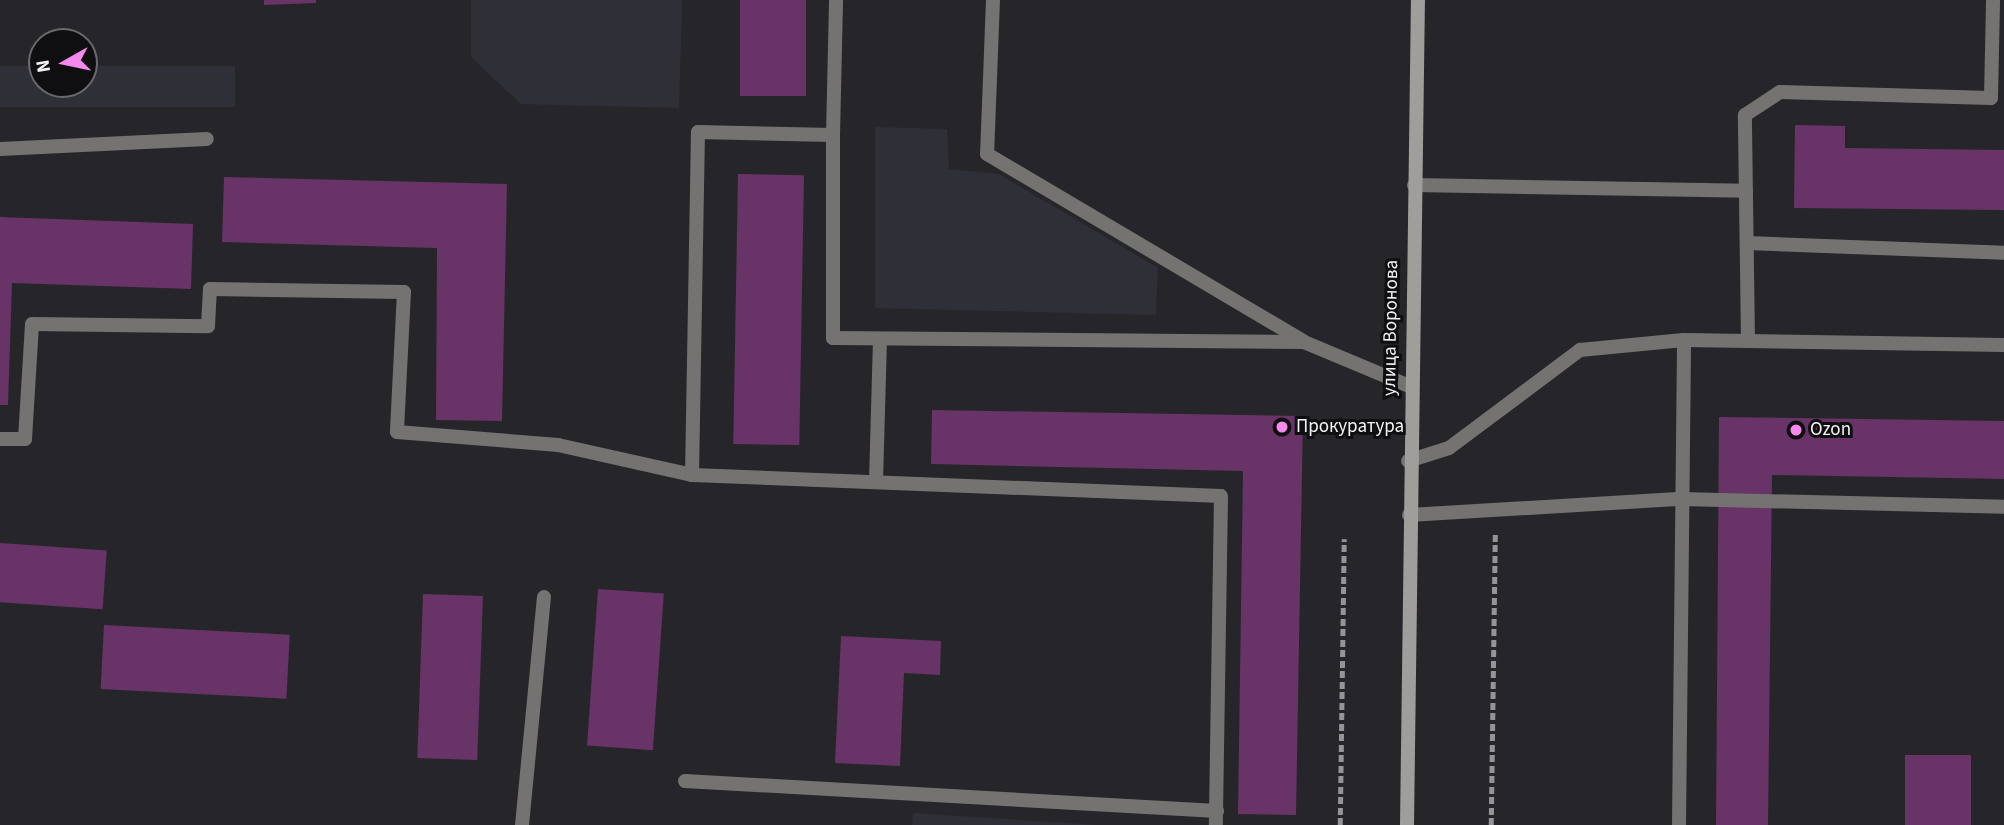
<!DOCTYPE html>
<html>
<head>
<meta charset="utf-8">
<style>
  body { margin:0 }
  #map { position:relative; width:2004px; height:825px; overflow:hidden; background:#26262a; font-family:"Source Sans 3",sans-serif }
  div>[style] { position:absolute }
  .built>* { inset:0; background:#2f2f38; transform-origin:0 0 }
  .building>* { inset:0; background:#683367; transform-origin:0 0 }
  .path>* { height:4.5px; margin-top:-2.25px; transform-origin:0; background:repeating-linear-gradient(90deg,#959598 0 7px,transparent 0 10.5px) }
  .lane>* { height:14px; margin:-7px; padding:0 7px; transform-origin:7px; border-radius:7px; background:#747371 }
  .street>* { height:14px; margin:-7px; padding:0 7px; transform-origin:7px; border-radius:7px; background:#747371 }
  .secondary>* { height:14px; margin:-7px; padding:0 7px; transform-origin:7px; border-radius:7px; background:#a09e9b }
  .dots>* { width:19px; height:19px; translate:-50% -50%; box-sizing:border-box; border:4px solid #0f0f11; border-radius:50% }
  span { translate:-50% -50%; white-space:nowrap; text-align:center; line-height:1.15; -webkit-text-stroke:6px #0f0f11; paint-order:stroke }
  .street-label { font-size:19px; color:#f3f3f6 }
  .poi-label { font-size:19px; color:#f3f3f6 }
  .left { translate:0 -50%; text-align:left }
  .north { position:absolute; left:28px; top:28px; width:70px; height:70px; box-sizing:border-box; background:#0f0f11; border:2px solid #6a6a6d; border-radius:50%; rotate:261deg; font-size:19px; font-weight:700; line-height:28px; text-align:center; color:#f3f3f6 }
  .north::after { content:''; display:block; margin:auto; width:24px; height:32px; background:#f589ee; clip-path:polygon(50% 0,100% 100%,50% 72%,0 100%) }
</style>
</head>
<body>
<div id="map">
  <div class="built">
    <div style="clip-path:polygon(471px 0,682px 0,679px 108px,521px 104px,471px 57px)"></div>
    <div style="left:235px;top:66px;width:41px;height:236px;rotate:90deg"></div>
    <div style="clip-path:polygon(875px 127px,947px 129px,949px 169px,999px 174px,1158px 268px,1156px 315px,875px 308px)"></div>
    <div style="clip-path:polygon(913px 813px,1097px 825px,912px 825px)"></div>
  </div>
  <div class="building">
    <div style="clip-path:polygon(264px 0,316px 0,316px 3px,264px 5px)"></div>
    <div style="left:740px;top:0;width:66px;height:96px"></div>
    <div style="clip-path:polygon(1795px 125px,1845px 126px,1845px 148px,2004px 150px,2004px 210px,1794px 208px)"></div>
    <div style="left:738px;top:174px;width:66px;height:270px;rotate:1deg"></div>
    <div style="clip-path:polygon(224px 177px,507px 184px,502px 421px,436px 420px,437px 248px,222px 242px)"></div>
    <div style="clip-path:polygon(0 217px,193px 224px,191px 289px,12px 283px,8px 405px,0 405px)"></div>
    <div style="clip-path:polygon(932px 410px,1303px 416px,1296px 815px,1238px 814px,1243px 471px,931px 464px)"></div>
    <div style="clip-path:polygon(1719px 417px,2004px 421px,2004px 479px,1772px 475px,1768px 825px,1716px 825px)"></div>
    <div style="left:0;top:543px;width:107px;height:59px;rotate:4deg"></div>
    <div style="left:598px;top:589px;width:66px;height:157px;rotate:4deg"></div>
    <div style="left:423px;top:594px;width:60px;height:164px;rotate:2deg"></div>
    <div style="left:104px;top:625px;width:186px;height:64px;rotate:3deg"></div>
    <div style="clip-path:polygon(841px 636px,941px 641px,940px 675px,904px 673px,900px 766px,835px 763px)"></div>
    <div style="left:1905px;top:755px;width:66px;height:70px"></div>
  </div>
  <div class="path">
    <div style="left:1340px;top:825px;width:286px;rotate:-89.2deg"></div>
    <div style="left:1491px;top:825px;width:293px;rotate:-89.2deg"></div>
  </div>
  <div class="lane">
    <div style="left:993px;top:0;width:154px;rotate:92.2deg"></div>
    <div style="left:987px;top:154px;width:367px;rotate:30.6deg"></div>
    <div style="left:833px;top:135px;width:135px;rotate:-88.7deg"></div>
    <div style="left:0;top:149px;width:207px;rotate:-2.8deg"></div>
    <div style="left:1414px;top:185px;width:332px;rotate:1deg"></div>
    <div style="left:1747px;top:243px;width:257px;rotate:2.2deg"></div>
    <div style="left:1748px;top:341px;width:226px;rotate:-90.8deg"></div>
    <div style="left:1745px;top:115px;width:42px;rotate:-33.3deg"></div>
    <div style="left:1780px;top:92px;width:211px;rotate:1.6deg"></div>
    <div style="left:1991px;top:98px;width:98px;rotate:-88.8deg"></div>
    <div style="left:0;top:439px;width:25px"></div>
    <div style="left:25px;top:439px;width:115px;rotate:-86.5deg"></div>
    <div style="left:32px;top:324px;width:176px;rotate:0.7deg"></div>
    <div style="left:208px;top:326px;width:37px;rotate:-87deg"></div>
    <div style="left:210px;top:289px;width:194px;rotate:0.9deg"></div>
    <div style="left:404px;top:292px;width:140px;rotate:92.9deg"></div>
    <div style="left:397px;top:432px;width:162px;rotate:4.6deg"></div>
    <div style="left:558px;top:445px;width:137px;rotate:12.6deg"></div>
    <div style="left:692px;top:475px;width:343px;rotate:-89deg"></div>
    <div style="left:698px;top:132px;width:135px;rotate:1.3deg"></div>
    <div style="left:833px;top:135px;width:203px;rotate:90deg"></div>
    <div style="left:833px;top:338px;width:471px;rotate:0.5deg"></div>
    <div style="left:1304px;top:342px;width:114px;rotate:22.7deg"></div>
    <div style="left:692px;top:475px;width:529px;rotate:2.27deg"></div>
    <div style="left:1221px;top:496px;width:329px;rotate:90.9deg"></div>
    <div style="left:876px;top:482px;width:143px;rotate:-88.4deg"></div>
    <div style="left:1409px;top:515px;width:273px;rotate:-3.4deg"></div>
    <div style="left:1682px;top:499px;width:322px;rotate:1.4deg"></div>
    <div style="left:685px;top:781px;width:533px;rotate:3.23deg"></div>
    <div style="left:522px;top:825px;width:229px;rotate:-84.5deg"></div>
    <div style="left:1679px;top:825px;width:485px;rotate:-89.4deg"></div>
  </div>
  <div class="street">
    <div style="left:1408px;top:461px;width:43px;rotate:-17.6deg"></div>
    <div style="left:1449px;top:448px;width:164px;rotate:-36.8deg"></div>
    <div style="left:1580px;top:350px;width:104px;rotate:-5.5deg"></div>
    <div style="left:1684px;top:340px;width:320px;rotate:0.9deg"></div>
  </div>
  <div class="secondary">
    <div style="left:1407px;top:825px;width:825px;rotate:-89.24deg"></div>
  </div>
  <div class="dots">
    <div style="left:1282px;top:427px;background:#f589ee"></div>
    <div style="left:1796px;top:430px;background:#f589ee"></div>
  </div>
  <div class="street-label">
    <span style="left:1391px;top:328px;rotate:-89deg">улица Воронова</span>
  </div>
  <div class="poi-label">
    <span class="left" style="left:1296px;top:427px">Прокуратура</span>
    <span class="left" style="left:1810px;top:430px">Ozon</span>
  </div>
  <div class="north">N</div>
</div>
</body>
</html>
